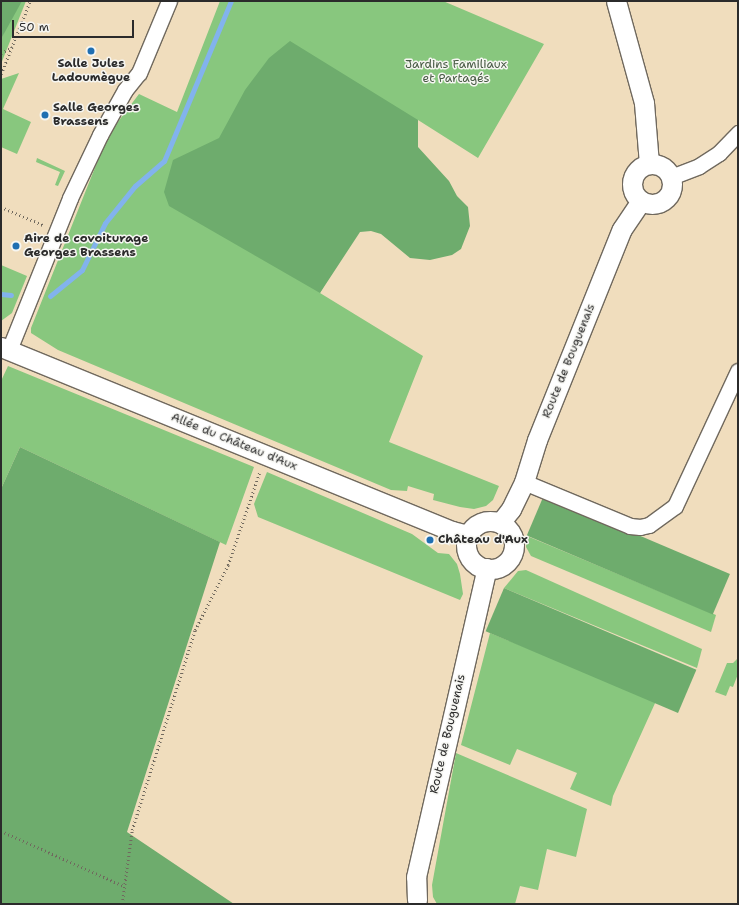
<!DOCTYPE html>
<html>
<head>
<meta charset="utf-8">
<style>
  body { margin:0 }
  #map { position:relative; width:739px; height:905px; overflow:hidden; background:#f0ddbd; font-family:"Shantell Sans",sans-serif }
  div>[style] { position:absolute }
  .green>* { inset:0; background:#88c77e }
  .forest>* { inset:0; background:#6eac6d; transform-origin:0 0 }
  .stream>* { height:5px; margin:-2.5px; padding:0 2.5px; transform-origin:2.5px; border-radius:2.5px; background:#82b3ed }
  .path>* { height:2.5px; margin-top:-1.25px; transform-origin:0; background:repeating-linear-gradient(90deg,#70695e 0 1px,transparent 0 4px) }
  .roads { filter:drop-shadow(1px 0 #70695e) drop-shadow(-1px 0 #70695e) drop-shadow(0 1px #70695e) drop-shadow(0 -1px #70695e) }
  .minor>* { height:15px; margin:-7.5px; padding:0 7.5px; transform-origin:7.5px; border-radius:7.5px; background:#fff }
  .tertiary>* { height:19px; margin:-9.5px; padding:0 9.5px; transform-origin:9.5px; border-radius:9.5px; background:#fff }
  .tertiary>.ring { margin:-9.5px; padding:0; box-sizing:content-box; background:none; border:19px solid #fff; border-radius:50% }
  .dots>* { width:11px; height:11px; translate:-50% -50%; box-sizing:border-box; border:2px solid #f6f6f2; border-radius:50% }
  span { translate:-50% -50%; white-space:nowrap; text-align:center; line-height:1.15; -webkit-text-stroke:3px #f6f6f2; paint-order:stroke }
  .poi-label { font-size:12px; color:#2b2b2b; font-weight:700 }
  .left { translate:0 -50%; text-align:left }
  .park-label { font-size:12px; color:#475a44 }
  .street-label { font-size:12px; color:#2b2b2b }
  .frame { position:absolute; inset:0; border:2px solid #2b2b2b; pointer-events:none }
  .scale { position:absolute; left:12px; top:20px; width:122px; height:18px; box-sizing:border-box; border:2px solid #2b2b2b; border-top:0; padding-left:5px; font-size:12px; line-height:14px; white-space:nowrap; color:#2b2b2b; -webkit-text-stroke:3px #f6f6f2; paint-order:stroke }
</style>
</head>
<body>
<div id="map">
  <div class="green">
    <div style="clip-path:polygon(18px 1px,26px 1px,1px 64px,1px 39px)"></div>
    <div style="clip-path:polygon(220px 1px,443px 1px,544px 44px,478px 158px,418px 120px,320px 293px,423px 356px,389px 442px,499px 486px,493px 500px,486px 506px,474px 509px,460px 507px,433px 500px,434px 494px,408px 486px,407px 491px,391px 490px,58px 350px,31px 333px,31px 328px,108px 135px,139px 94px,177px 112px)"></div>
    <div style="clip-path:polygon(19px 73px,3px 109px,31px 122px,17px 154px,1px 147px,1px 79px)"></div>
    <div style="clip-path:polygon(37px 158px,65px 171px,58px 186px,55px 185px,60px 172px,36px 162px)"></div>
    <div style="clip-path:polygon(1px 265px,27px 276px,12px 313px,1px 321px)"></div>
    <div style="clip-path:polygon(8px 366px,254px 467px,226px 545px,20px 447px,1px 489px,1px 381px)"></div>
    <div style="clip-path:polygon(267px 472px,412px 534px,438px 553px,449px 554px,457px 564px,460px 574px,463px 594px,460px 600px,258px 517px,254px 504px)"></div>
    <div style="clip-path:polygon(527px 536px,716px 615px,711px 632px,531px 556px,526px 547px)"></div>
    <div style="clip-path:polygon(526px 570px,702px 649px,697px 668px,504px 588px,518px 571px)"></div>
    <div style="clip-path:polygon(490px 633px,656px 701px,613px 796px,611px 806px,570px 789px,577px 773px,517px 749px,510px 765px,461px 745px)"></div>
    <div style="clip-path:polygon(738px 658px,738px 674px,733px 687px,730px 686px,726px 696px,715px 692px,727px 663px,733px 663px)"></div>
    <div style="clip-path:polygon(456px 753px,587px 809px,576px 857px,547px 849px,538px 890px,520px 886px,515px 904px,437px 904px,433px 897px,432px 885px)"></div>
  </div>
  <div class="forest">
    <div style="clip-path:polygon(1px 1px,22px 1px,1px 39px)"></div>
    <div style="clip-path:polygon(290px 41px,418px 120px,418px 147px,449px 181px,457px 196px,468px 207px,470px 226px,461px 249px,452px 255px,430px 260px,410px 258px,381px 234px,371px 231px,360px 232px,320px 293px,169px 206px,164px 192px,173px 160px,219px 138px,245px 90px,269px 58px)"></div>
    <div style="clip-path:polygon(20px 447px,220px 542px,127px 832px,234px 904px,1px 904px,1px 489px)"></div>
    <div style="left:544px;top:495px;width:202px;height:44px;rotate:23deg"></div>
    <div style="left:504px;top:588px;width:209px;height:47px;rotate:23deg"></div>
  </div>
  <div class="stream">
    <div style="left:1px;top:294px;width:10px;rotate:6deg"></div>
    <div style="left:50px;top:296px;width:41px;rotate:-39.1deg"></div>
    <div style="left:82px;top:270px;width:52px;rotate:-63.9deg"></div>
    <div style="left:105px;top:223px;width:48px;rotate:-51deg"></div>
    <div style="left:135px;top:186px;width:38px;rotate:-41deg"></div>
    <div style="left:164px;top:161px;width:173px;rotate:-67.3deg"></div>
  </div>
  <div class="path">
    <div style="left:1px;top:53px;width:13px;rotate:-27deg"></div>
    <div style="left:1px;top:74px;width:79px;rotate:-68.3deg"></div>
    <div style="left:1px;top:207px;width:46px;rotate:23.2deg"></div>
    <div style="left:1px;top:831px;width:135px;rotate:24.1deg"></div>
    <div style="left:122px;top:904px;width:75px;rotate:-82.3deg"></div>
    <div style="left:132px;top:830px;width:210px;rotate:-72.5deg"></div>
    <div style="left:195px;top:630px;width:73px;rotate:-63.1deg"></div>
    <div style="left:228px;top:565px;width:99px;rotate:-71.2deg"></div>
  </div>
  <div class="roads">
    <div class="minor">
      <div style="left:671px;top:177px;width:30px;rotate:-21deg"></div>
      <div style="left:699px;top:166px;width:24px;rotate:-33deg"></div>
      <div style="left:719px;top:153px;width:28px;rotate:-46deg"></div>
      <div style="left:9px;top:350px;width:164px;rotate:-68.1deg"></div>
      <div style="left:70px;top:198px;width:70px;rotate:-64.5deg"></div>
      <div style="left:100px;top:135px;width:51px;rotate:-60.9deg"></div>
      <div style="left:125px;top:90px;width:22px;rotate:-51deg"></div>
      <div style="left:139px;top:73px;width:78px;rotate:-67.4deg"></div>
      <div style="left:524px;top:482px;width:115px;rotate:22.5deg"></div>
      <div style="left:630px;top:526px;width:10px;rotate:6deg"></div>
      <div style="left:640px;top:527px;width:9px;rotate:-13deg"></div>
      <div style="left:649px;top:525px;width:32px;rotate:-36deg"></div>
      <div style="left:675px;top:506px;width:149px;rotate:-65deg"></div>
    </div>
    <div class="tertiary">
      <div style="left:616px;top:1px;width:106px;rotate:74.6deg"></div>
      <div style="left:644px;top:103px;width:61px;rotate:85.3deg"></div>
      <div class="ring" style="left:632px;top:164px;width:21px;height:21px"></div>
      <div style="left:1px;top:347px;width:487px;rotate:22.2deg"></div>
      <div style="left:452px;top:531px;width:16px;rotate:14deg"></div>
      <div class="ring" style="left:466px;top:521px;width:29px;height:29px"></div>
      <div style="left:500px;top:523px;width:18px;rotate:-52deg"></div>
      <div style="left:511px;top:509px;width:30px;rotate:-64deg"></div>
      <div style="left:524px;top:482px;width:44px;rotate:-72.8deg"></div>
      <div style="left:537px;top:440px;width:227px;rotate:-68.1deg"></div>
      <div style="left:622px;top:229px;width:34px;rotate:-56deg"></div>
      <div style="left:417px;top:900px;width:23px;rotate:-92deg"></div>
      <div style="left:416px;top:877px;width:317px;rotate:-77.1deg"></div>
    </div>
  </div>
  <div class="dots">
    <div style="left:91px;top:51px;background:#1f6fb2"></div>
    <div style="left:45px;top:115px;background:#1f6fb2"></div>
    <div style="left:16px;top:246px;background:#1f6fb2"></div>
    <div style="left:430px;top:540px;background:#1f6fb2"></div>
  </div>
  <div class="poi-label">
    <span style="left:91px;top:71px">Salle Jules<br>Ladoumègue</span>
    <span class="left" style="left:53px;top:115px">Salle Georges<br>Brassens</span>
    <span class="left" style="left:24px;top:246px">Aire de covoiturage<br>Georges Brassens</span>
    <span class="left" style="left:438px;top:540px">Château d'Aux</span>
  </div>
  <div class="park-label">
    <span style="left:456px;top:72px">Jardins Familiaux<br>et Partagés</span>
  </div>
  <div class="street-label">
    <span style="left:569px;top:361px;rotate:-68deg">Route de Bouguenais</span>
    <span style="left:234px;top:442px;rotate:22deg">Allée du Château d'Aux</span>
    <span style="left:448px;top:734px;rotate:-77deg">Route de Bouguenais</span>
  </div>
  <div class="frame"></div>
  <div class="scale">50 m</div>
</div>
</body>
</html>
